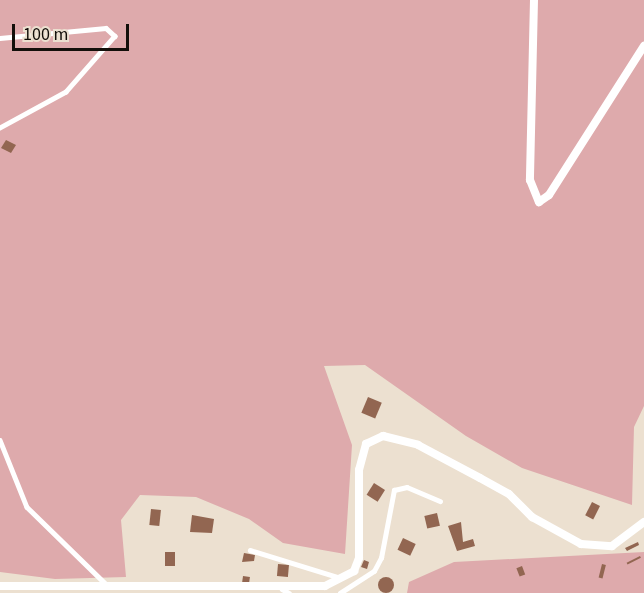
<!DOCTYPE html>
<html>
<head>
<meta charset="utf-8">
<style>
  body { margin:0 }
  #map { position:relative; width:644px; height:593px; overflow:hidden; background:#ece0d0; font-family:"Source Sans 3",sans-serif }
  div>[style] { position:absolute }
  .green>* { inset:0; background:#deaaac }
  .building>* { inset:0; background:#926651; transform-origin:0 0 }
  .round { border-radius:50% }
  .service>* { height:4.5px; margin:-2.25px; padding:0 2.25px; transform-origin:2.25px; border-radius:2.25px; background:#fff }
  .minor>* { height:8px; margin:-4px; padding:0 4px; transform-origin:4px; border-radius:4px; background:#fff }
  span { translate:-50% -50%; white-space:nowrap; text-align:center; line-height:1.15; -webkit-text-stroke:6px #ece0d0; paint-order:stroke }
  .scale { position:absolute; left:12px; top:24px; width:117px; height:27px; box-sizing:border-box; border:3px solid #130f0a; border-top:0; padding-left:8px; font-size:18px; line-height:21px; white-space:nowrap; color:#130f0a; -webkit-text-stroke:4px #ece0d0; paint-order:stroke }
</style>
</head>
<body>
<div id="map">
  <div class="green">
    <div style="clip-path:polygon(0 0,644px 0,644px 406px,634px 427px,632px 505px,522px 468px,466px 436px,365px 365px,324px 366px,352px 445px,345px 554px,283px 543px,249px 519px,196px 497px,140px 495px,121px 520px,126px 577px,55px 579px,0 572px)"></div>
    <div style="clip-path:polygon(644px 552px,644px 593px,407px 593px,409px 582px,454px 562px)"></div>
  </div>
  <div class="building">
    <div style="clip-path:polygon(6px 140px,16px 145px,11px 153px,1px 148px)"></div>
    <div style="left:368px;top:397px;width:15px;height:17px;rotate:23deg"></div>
    <div style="left:374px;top:483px;width:13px;height:14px;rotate:32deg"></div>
    <div style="left:592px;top:502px;width:9px;height:15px;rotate:27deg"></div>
    <div style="left:151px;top:509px;width:10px;height:16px;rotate:6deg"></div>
    <div style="left:437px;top:513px;width:13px;height:13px;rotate:77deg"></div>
    <div style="clip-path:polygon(192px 515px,214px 519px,212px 533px,190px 532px)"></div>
    <div style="clip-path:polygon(461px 522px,463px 542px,473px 539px,475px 546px,457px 551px,448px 526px)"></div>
    <div style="left:403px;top:538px;width:14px;height:13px;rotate:25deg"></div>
    <div style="clip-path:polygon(638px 542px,639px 545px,627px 551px,625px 548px)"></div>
    <div style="left:165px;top:552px;width:10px;height:14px"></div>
    <div style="clip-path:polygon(244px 553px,255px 555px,254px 561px,242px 562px)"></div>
    <div style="left:640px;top:556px;width:2px;height:15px;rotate:63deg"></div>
    <div style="clip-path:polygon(364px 560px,369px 562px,367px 569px,361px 567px)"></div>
    <div style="left:278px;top:564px;width:11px;height:12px;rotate:5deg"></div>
    <div style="left:602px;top:564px;width:4px;height:14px;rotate:14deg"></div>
    <div style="left:522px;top:566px;width:9px;height:6px;rotate:69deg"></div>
    <div style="left:243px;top:576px;width:7px;height:8px;rotate:8deg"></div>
    <div class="round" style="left:378px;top:577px;width:16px;height:16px"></div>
  </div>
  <div class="service">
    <div style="left:0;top:38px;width:106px;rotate:-5.4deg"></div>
    <div style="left:106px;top:28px;width:12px;rotate:42deg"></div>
    <div style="left:115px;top:36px;width:74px;rotate:131.2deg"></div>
    <div style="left:66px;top:92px;width:75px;rotate:151.4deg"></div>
    <div style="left:0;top:440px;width:72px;rotate:68.1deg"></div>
    <div style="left:27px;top:507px;width:110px;rotate:44.3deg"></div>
    <div style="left:250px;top:550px;width:95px;rotate:17.1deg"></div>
    <div style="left:282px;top:589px;width:8px;rotate:30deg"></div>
    <div style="left:340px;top:593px;width:40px;rotate:-32.9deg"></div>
    <div style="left:374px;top:571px;width:15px;rotate:-62deg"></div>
    <div style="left:381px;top:558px;width:69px;rotate:-79.2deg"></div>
    <div style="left:394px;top:490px;width:13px;rotate:-13deg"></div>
    <div style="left:407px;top:487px;width:36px;rotate:23deg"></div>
  </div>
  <div class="minor">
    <div style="left:534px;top:0;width:180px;rotate:91.3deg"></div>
    <div style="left:530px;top:180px;width:24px;rotate:68deg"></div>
    <div style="left:539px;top:202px;width:12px;rotate:-35deg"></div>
    <div style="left:549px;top:195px;width:177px;rotate:-57.5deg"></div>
    <div style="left:0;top:586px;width:325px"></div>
    <div style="left:325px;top:586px;width:33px;rotate:-27deg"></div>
    <div style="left:354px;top:571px;width:14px;rotate:-69deg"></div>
    <div style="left:359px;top:558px;width:88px;rotate:-90deg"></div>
    <div style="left:359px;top:470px;width:27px;rotate:-75deg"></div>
    <div style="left:366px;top:444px;width:19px;rotate:-25deg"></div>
    <div style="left:383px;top:436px;width:36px;rotate:14deg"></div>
    <div style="left:418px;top:445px;width:70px;rotate:28deg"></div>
    <div style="left:480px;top:478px;width:33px;rotate:29deg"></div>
    <div style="left:509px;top:494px;width:33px;rotate:45deg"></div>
    <div style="left:532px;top:517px;width:56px;rotate:28.9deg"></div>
    <div style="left:581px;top:544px;width:31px;rotate:4deg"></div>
    <div style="left:612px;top:546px;width:40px;rotate:-37deg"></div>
  </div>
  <div class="scale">100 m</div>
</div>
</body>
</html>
